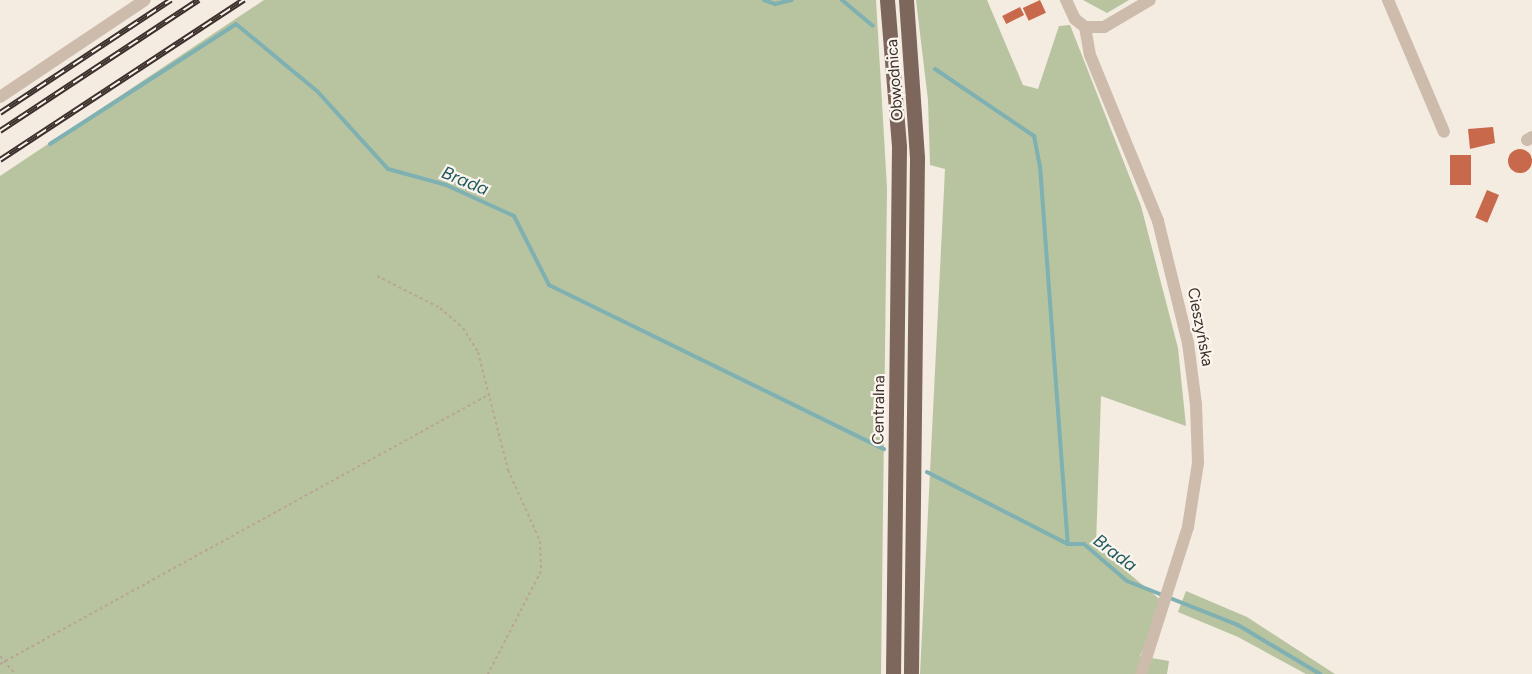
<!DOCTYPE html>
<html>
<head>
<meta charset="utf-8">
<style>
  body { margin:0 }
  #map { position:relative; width:1532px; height:674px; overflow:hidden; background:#f4ebe1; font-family:Figtree,sans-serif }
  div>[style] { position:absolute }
  .green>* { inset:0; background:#b8c4a0 }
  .stream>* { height:4px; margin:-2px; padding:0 2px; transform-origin:2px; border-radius:2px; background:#7fb0b2 }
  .building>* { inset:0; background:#c8694b; transform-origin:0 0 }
  .round { border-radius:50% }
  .path>* { height:2px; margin-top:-1px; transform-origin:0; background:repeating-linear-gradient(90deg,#b9a596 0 3px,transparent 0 6px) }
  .minor>* { height:12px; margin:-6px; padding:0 6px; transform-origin:6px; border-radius:6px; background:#cdbbac }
  .major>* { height:15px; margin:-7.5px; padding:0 7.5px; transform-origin:7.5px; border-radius:7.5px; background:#7d675c }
  .rail>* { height:6px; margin-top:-3px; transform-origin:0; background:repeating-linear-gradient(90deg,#fbf5ee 0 11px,#3b302b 0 22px); box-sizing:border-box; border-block:2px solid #3b302b }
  span { translate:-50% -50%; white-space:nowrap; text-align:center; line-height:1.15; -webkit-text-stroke:4.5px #fbf5ee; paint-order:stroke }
  .street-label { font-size:16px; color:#3b302b }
  .water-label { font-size:18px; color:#1f5a5e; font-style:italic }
</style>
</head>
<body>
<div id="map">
  <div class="green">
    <div style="clip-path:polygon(264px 0,876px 0,887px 188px,881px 674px,0 674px,0 176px)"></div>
    <div style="clip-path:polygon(916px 0,987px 0,1023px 85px,1038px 89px,1059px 26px,1070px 25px,1141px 206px,1178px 348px,1186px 426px,1101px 396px,1096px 546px,1163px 602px,1140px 656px,1169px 661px,1167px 674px,920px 674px,945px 169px,930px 165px,928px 100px)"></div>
    <div style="clip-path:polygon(1083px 0,1129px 0,1107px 13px)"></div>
    <div style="clip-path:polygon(1186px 591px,1247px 617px,1335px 674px,1306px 674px,1238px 637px,1178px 612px)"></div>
  </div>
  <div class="stream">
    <div style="left:764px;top:0;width:12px;rotate:20deg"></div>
    <div style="left:775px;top:4px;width:17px;rotate:-13deg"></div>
    <div style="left:842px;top:0;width:40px;rotate:40deg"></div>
    <div style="left:935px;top:69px;width:120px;rotate:34.1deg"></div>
    <div style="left:1034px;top:136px;width:31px;rotate:79deg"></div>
    <div style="left:1040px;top:166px;width:379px;rotate:85.8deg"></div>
    <div style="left:50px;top:144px;width:221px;rotate:-32.8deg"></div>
    <div style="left:236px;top:24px;width:105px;rotate:39.6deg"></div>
    <div style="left:317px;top:91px;width:105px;rotate:47.7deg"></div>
    <div style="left:388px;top:169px;width:60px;rotate:15.4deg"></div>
    <div style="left:446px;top:185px;width:75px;rotate:24.5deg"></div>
    <div style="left:514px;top:216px;width:77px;rotate:63.1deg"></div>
    <div style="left:549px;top:285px;width:373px;rotate:26.1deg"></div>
    <div style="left:927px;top:472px;width:158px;rotate:27.1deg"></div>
    <div style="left:1068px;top:544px;width:16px"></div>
    <div style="left:1084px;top:544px;width:57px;rotate:40.7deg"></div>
    <div style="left:1127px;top:581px;width:119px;rotate:21.6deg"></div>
    <div style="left:1238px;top:625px;width:96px;rotate:30.9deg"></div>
  </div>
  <div class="building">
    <div style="left:1040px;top:0;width:14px;height:19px;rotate:65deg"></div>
    <div style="left:1020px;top:7px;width:9px;height:20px;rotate:63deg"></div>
    <div style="clip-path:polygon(1493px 127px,1495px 143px,1470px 149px,1468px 129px)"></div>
    <div class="round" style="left:1508px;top:149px;width:24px;height:24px"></div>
    <div style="left:1450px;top:155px;width:21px;height:30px"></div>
    <div style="left:1487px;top:190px;width:13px;height:30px;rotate:23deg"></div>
  </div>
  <div class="path">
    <div style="left:377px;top:276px;width:71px;rotate:26.9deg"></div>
    <div style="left:440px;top:308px;width:30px;rotate:41deg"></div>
    <div style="left:463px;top:328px;width:28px;rotate:58deg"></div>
    <div style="left:478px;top:352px;width:122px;rotate:75.7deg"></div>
    <div style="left:508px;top:470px;width:78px;rotate:65.7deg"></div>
    <div style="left:540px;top:541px;width:30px;rotate:88deg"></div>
    <div style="left:541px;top:571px;width:116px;rotate:117.2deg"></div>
    <div style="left:0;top:656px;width:23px;rotate:50deg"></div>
    <div style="left:0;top:664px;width:559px;rotate:-28.86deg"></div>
  </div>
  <div class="minor">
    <div style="left:1066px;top:0;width:21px;rotate:65deg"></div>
    <div style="left:1075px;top:19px;width:13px;rotate:39deg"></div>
    <div style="left:1085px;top:27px;width:28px;rotate:80deg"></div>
    <div style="left:1090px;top:55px;width:179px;rotate:67.7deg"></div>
    <div style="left:1158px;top:221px;width:126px;rotate:76.2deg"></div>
    <div style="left:1188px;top:343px;width:63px;rotate:82.6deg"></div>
    <div style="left:1196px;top:405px;width:58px;rotate:88deg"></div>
    <div style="left:1198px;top:463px;width:65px;rotate:98.9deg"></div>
    <div style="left:1188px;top:527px;width:154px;rotate:107.7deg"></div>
    <div style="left:1388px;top:0;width:143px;rotate:67deg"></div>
    <div style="left:1085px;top:27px;width:19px"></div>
    <div style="left:1104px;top:27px;width:53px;rotate:-30.4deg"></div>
    <div style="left:0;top:97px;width:174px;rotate:-33.8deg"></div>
    <div style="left:1527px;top:140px;width:6px;rotate:-31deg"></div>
  </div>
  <div class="major">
    <div style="left:887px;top:0;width:147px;rotate:85.3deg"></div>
    <div style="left:899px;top:147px;width:527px;rotate:90.65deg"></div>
    <div style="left:906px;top:0;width:158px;rotate:86deg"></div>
    <div style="left:917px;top:158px;width:516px;rotate:90.67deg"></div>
  </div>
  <div class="rail">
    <div style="left:0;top:113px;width:205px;rotate:-33.5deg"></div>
    <div style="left:0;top:131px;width:238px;rotate:-33.4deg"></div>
    <div style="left:0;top:160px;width:292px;rotate:-33.3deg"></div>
  </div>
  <div class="street-label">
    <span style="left:895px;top:80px;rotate:-94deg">Obwodnica</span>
    <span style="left:1200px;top:327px;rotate:79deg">Cieszyńska</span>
    <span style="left:879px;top:410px;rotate:-89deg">Centralna</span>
  </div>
  <div class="water-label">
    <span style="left:465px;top:181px;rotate:22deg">Brada</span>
    <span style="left:1115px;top:553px;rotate:37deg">Brada</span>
  </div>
</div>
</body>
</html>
